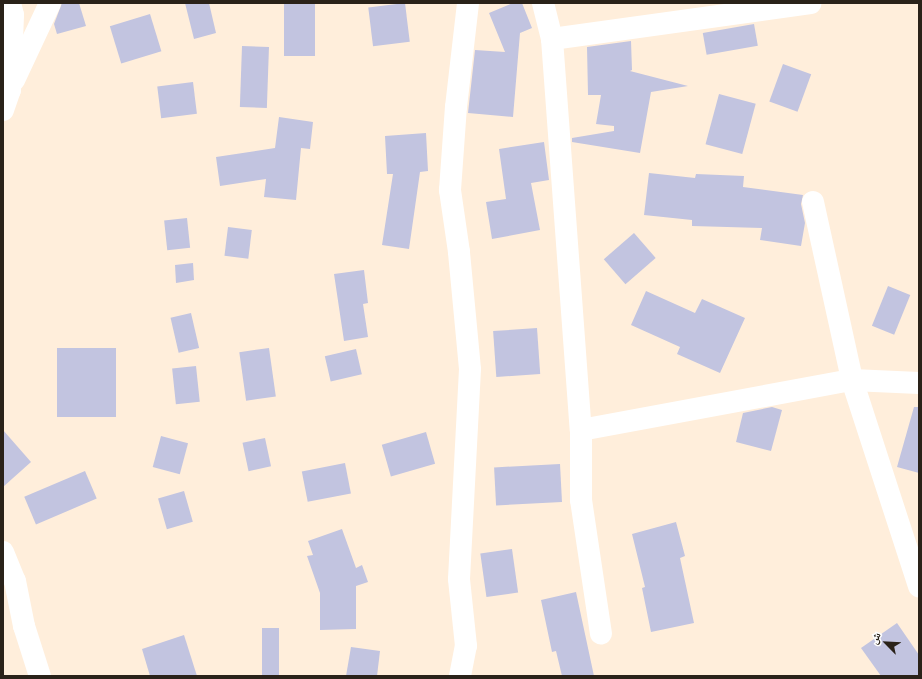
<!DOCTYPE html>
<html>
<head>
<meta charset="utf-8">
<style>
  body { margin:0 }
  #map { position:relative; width:922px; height:679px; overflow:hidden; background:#ffeedb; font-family:"Open Sans","Noto Naskh Arabic",sans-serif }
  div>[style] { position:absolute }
  .building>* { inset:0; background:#c2c4e0; transform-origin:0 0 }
  .minor>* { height:22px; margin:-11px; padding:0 11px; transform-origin:11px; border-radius:11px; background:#fff }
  span { translate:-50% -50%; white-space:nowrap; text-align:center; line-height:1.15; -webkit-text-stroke:4px #fefefe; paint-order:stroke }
  .frame { position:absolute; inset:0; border:4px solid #2a2219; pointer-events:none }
  .north { position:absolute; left:866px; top:623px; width:40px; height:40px; -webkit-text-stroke:3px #fefefe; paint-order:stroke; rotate:294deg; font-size:11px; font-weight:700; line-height:16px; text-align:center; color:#2a2219 }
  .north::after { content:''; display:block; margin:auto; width:14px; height:18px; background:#2a2219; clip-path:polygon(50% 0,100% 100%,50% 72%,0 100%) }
</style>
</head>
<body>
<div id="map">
  <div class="building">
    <div style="clip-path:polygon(62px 3px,79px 3px,86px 26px,57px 34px,54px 24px)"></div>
    <div style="clip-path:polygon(185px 3px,209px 3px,216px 33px,194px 39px)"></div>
    <div style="left:284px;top:3px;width:31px;height:53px"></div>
    <div style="left:405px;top:3px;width:39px;height:37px;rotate:83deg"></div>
    <div style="clip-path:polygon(513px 3px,522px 3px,532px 28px,520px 33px,513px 117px,468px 113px,475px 50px,505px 52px,489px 13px)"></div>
    <div style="left:150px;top:14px;width:39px;height:42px;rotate:73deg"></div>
    <div style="left:754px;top:24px;width:22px;height:52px;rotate:80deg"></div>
    <div style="clip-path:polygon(631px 41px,632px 70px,630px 71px,688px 86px,651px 92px,640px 153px,572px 142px,572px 138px,614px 131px,614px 126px,596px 124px,601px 95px,588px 95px,587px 47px)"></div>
    <div style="left:242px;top:46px;width:27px;height:61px;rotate:2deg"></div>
    <div style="left:783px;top:64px;width:30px;height:40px;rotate:20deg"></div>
    <div style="left:193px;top:82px;width:32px;height:36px;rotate:83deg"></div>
    <div style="left:719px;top:94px;width:38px;height:52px;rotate:15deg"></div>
    <div style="clip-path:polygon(279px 117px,313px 122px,310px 149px,301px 148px,296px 200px,264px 197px,266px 179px,220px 186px,216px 157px,275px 148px)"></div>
    <div style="clip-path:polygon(426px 133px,428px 171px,420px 172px,409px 249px,382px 245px,393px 174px,387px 174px,385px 136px)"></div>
    <div style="clip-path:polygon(544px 142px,549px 180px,531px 183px,540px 230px,492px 239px,486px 202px,506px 199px,499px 149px)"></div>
    <div style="clip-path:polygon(649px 173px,695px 178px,696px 174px,744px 176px,743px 187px,803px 195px,801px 204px,805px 223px,801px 246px,760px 240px,762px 228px,692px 226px,692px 220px,644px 215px)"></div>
    <div style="left:187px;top:218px;width:30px;height:23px;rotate:84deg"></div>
    <div style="left:228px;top:227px;width:24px;height:29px;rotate:7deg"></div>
    <div style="left:634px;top:233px;width:33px;height:40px;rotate:49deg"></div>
    <div style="clip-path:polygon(193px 263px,194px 280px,176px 283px,175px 265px)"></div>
    <div style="clip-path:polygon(364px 270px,368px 303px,363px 304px,368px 337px,344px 341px,334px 274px)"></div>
    <div style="left:888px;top:286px;width:24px;height:43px;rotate:22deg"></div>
    <div style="clip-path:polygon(646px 291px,695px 313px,702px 299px,745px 318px,720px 373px,677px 354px,680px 347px,631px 325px)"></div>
    <div style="left:191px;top:313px;width:36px;height:21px;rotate:77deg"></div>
    <div style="left:537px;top:328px;width:46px;height:44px;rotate:86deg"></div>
    <div style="left:57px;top:348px;width:59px;height:69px"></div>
    <div style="left:269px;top:348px;width:49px;height:30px;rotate:82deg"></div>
    <div style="left:356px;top:349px;width:26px;height:32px;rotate:77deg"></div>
    <div style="left:196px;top:366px;width:36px;height:24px;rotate:84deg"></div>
    <div style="clip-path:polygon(772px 407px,782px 410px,771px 451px,736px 442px,743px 413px)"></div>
    <div style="clip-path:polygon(914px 407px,919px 407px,919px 473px,897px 467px)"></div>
    <div style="clip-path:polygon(3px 430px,31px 462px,3px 487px)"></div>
    <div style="left:426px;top:432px;width:33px;height:46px;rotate:74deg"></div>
    <div style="left:161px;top:436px;width:28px;height:32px;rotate:15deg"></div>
    <div style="left:265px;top:438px;width:29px;height:23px;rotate:78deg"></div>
    <div style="left:345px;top:463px;width:31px;height:44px;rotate:79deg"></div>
    <div style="left:560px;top:464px;width:38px;height:66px;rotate:87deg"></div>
    <div style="left:85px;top:471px;width:30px;height:66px;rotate:67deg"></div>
    <div style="left:184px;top:491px;width:32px;height:27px;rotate:74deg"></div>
    <div style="clip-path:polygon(676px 522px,685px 556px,680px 558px,694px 623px,651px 632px,642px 588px,645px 587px,632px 534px)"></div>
    <div style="clip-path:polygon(342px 529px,356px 568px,362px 565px,368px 582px,356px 586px,356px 629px,320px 630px,320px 593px,307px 556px,313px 555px,308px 541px)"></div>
    <div style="left:512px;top:549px;width:44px;height:32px;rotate:82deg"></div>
    <div style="clip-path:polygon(576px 592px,594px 676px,562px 676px,556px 651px,552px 652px,541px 600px)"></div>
    <div style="clip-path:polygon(897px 623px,919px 655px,919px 676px,881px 676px,861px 648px)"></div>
    <div style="left:279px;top:628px;width:48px;height:17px;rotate:90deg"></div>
    <div style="clip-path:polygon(184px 635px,197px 676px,150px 676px,142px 649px)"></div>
    <div style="clip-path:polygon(351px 647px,380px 651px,377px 676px,346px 676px)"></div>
  </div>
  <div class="minor">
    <div style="left:543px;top:3px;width:37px;rotate:76deg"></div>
    <div style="left:552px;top:39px;width:392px;rotate:85.8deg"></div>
    <div style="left:581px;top:430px;width:70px;rotate:90deg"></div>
    <div style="left:581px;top:500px;width:135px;rotate:81.5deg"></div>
    <div style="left:552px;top:39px;width:261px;rotate:-7.9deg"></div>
    <div style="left:14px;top:80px;width:85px;rotate:-64.9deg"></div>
    <div style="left:3px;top:110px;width:21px;rotate:-71deg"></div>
    <div style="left:10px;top:90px;width:75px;rotate:-87.7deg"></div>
    <div style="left:13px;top:15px;width:12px;rotate:-104deg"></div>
    <div style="left:813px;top:202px;width:182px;rotate:77.6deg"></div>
    <div style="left:852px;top:380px;width:217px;rotate:72deg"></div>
    <div style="left:581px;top:430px;width:276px;rotate:-10.5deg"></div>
    <div style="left:852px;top:380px;width:67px;rotate:2.6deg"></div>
    <div style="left:3px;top:552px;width:31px;rotate:68deg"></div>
    <div style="left:15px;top:581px;width:46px;rotate:78.7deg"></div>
    <div style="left:24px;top:626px;width:52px;rotate:72.3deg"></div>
    <div style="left:460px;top:676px;width:31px;rotate:-79deg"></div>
    <div style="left:466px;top:646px;width:67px;rotate:-96deg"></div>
    <div style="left:459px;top:579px;width:210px;rotate:-87deg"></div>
    <div style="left:470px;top:369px;width:118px;rotate:-95.4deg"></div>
    <div style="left:459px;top:252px;width:63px;rotate:-98.3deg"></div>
    <div style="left:450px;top:190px;width:83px;rotate:-85.9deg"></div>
    <div style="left:456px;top:107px;width:105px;rotate:-83.4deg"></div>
  </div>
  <div class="frame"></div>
  <div class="north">ش</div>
</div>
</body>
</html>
